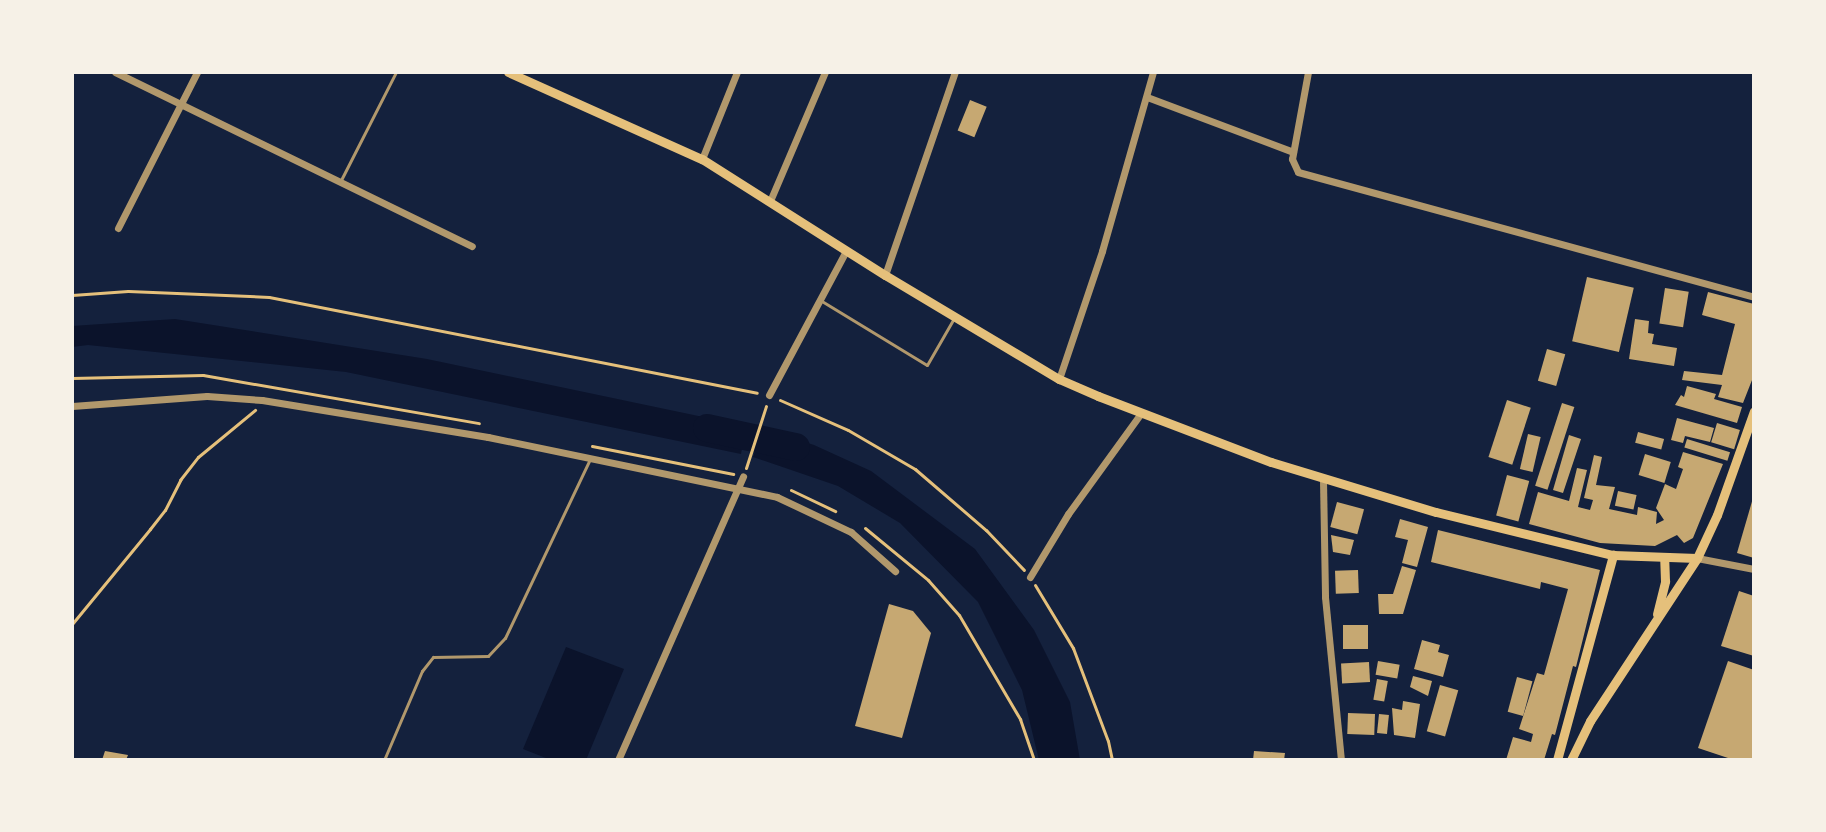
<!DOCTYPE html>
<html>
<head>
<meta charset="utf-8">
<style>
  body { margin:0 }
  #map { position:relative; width:1826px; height:832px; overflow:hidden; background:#14213d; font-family:"IBM Plex Serif",serif }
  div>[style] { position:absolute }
  .water>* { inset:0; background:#0b132b }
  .river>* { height:28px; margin:-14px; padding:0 14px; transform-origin:14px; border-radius:14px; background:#0b132b }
  .building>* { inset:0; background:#c6a872; transform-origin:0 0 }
  .path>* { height:3px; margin:-1.5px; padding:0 1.5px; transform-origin:1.5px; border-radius:1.5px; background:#e5c07b }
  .service>* { height:3px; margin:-1.5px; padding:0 1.5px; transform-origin:1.5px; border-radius:1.5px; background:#b1986c }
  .minor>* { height:7px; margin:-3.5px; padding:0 3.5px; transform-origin:3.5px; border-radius:3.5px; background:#b1986c }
  .secondary>* { height:9px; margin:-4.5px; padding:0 4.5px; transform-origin:4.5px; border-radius:4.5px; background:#e5c07b }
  span { translate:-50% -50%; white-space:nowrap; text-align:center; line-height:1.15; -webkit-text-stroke:8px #f6f1e7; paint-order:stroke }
  .frame { position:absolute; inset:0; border:74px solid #f6f1e7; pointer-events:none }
</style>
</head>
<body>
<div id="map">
  <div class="water">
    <div style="clip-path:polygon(175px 319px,427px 359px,746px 426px,741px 454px,346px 372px,88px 345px,72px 347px,72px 326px)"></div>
    <div style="clip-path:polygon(764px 429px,814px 445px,871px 471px,975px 549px,1034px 630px,1070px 702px,1080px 760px,1039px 760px,1022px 690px,978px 602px,900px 523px,838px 486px,753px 457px)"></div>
    <div style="clip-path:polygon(566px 647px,624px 669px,586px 760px,551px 760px,523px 749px)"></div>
  </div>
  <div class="river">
    <div style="left:707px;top:428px;width:91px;rotate:12.1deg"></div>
  </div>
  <div class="building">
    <div style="left:970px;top:100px;width:18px;height:33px;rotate:22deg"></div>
    <div style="left:1587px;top:277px;width:48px;height:66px;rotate:13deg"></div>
    <div style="left:1665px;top:288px;width:24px;height:36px;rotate:9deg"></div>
    <div style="clip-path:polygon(1708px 292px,1754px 304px,1754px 375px,1743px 403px,1718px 397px,1722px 385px,1682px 380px,1684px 371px,1722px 375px,1735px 324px,1702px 315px)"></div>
    <div style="clip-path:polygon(1635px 319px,1649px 321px,1648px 333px,1654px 334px,1652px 344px,1677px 348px,1674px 366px,1629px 359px)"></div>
    <div style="left:1547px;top:349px;width:19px;height:33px;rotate:16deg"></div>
    <div style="clip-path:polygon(1687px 386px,1716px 394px,1714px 399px,1742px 407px,1737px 423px,1675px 405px,1681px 395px,1684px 397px)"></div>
    <div style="left:1507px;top:400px;width:25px;height:60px;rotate:18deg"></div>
    <div style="left:1562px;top:403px;width:13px;height:87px;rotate:18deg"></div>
    <div style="clip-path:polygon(1677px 418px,1714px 428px,1710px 442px,1685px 436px,1683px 443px,1671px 440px)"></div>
    <div style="left:1717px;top:423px;width:24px;height:20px;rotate:17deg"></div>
    <div style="left:1638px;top:432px;width:27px;height:11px;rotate:15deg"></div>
    <div style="left:1528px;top:434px;width:13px;height:36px;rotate:13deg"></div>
    <div style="clip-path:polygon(1569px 435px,1581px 439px,1563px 493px,1553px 490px)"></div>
    <div style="left:1687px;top:439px;width:45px;height:9px;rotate:17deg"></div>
    <div style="clip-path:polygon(1683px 452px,1723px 464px,1693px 538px,1684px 543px,1677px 535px,1655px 546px,1600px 543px,1529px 524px,1538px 492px,1569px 501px,1577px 468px,1587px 470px,1578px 507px,1590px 510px,1593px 500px,1584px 498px,1594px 455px,1602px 457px,1596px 485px,1615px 487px,1609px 509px,1637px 515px,1638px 507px,1657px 512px,1656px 524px,1664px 520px,1656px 508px,1665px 484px,1676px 489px,1683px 469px,1678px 467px)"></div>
    <div style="left:1645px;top:454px;width:27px;height:22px;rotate:17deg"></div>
    <div style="left:1507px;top:475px;width:23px;height:42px;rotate:15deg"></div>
    <div style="left:1618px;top:491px;width:19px;height:15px;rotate:12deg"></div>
    <div style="clip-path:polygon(1753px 498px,1754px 498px,1754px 558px,1737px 553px)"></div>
    <div style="left:1337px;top:502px;width:28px;height:26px;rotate:15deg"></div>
    <div style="clip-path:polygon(1400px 519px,1428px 527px,1417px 567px,1402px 563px,1408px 540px,1395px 537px)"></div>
    <div style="clip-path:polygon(1438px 530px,1600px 570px,1576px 667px,1573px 666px,1555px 735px,1552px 734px,1544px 760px,1506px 760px,1513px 737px,1531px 742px,1533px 734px,1519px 729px,1537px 673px,1544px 675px,1568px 589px,1541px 582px,1540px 589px,1431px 562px)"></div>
    <div style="clip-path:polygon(1331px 535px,1354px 540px,1350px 555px,1333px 552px)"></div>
    <div style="clip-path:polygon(1402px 566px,1416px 570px,1403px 614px,1379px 614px,1378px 594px,1393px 594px)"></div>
    <div style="left:1358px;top:570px;width:23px;height:23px;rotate:88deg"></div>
    <div style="clip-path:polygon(1739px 591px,1754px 596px,1754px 656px,1721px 646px)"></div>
    <div style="clip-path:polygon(889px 604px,913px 611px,931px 633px,902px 738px,855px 726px)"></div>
    <div style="left:1343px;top:625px;width:25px;height:24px"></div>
    <div style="clip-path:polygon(1422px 640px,1440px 645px,1438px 652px,1449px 655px,1443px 677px,1414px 669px)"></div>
    <div style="left:1378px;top:661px;width:22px;height:14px;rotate:10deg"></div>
    <div style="clip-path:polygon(1728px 661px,1754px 670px,1754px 760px,1734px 760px,1698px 748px)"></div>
    <div style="left:1369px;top:662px;width:20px;height:28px;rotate:87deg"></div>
    <div style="clip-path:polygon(1413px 676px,1432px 681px,1428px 696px,1410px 687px)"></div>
    <div style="left:1517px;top:677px;width:16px;height:36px;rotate:15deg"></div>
    <div style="left:1377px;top:679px;width:11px;height:21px;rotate:10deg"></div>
    <div style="left:1440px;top:685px;width:19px;height:48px;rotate:16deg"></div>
    <div style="clip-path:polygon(1403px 701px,1420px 704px,1415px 738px,1394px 735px,1392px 708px,1402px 710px)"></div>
    <div style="left:1348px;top:713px;width:27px;height:21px;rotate:2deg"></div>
    <div style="left:1379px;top:714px;width:10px;height:19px;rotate:6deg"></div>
    <div style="clip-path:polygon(105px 751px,128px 755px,126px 760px,102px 760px)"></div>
    <div style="clip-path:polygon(1254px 751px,1285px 753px,1284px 760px,1253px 760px)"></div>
  </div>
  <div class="path">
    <div style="left:72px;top:295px;width:56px;rotate:-4.1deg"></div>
    <div style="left:128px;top:291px;width:141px;rotate:2.4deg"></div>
    <div style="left:269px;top:297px;width:497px;rotate:11.1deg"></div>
    <div style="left:72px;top:378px;width:131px;rotate:-1.3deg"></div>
    <div style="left:203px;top:375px;width:280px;rotate:9.9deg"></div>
    <div style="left:780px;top:400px;width:74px;rotate:23.8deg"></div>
    <div style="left:848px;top:430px;width:78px;rotate:30.2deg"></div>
    <div style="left:915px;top:469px;width:94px;rotate:40.7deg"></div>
    <div style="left:986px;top:530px;width:55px;rotate:46.5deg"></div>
    <div style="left:592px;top:446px;width:144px;rotate:11.2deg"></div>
    <div style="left:746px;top:468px;width:65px;rotate:-72.1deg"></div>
    <div style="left:791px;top:490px;width:49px;rotate:25.5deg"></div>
    <div style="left:865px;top:528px;width:82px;rotate:39.5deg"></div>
    <div style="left:928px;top:580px;width:47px;rotate:48.5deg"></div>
    <div style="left:959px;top:615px;width:121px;rotate:59.6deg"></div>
    <div style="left:1020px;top:719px;width:43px;rotate:71.1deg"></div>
    <div style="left:1035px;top:585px;width:74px;rotate:58.9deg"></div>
    <div style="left:1073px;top:648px;width:99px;rotate:69.4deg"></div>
    <div style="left:1108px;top:741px;width:19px;rotate:78deg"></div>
    <div style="left:72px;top:624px;width:123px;rotate:-50.6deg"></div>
    <div style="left:150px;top:529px;width:24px;rotate:-52deg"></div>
    <div style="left:165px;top:510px;width:34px;rotate:-63deg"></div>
    <div style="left:180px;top:480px;width:29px;rotate:-52deg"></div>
    <div style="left:198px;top:457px;width:74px;rotate:-39.5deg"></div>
  </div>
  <div class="service">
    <div style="left:341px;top:180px;width:121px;rotate:-63deg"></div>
    <div style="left:820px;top:300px;width:125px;rotate:31.3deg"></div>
    <div style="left:927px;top:365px;width:54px;rotate:-60.1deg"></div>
    <div style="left:384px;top:760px;width:97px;rotate:-66.9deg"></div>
    <div style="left:422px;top:671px;width:18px;rotate:-52deg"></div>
    <div style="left:433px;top:657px;width:55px;rotate:-1deg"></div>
    <div style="left:488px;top:656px;width:25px;rotate:-47deg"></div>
    <div style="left:505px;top:638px;width:198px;rotate:-64.6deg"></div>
  </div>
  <div class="minor">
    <div style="left:115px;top:72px;width:397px;rotate:26deg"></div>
    <div style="left:1308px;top:72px;width:88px;rotate:100.4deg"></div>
    <div style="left:1292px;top:159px;width:14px;rotate:65deg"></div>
    <div style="left:1298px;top:172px;width:473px;rotate:15.3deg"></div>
    <div style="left:1147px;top:97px;width:156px;rotate:20.6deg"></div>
    <div style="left:702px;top:159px;width:94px;rotate:-68.1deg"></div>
    <div style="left:770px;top:201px;width:140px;rotate:-66.9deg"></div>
    <div style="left:118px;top:228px;width:175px;rotate:-63.1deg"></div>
    <div style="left:885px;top:275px;width:215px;rotate:-71deg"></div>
    <div style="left:1059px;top:379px;width:135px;rotate:-71.4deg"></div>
    <div style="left:1102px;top:251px;width:186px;rotate:-74.1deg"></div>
    <div style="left:769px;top:395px;width:163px;rotate:-61.9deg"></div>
    <div style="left:72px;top:406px;width:135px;rotate:-4.2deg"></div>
    <div style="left:207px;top:396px;width:55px;rotate:4.2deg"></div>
    <div style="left:262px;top:400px;width:229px;rotate:9.3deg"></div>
    <div style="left:488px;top:437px;width:295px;rotate:11.7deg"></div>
    <div style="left:777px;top:497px;width:82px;rotate:25.3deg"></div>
    <div style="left:851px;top:532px;width:59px;rotate:41.6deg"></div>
    <div style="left:1323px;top:480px;width:117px;rotate:89deg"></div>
    <div style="left:1325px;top:597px;width:164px;rotate:84.4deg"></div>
    <div style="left:1697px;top:558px;width:58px;rotate:10.9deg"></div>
    <div style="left:1030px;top:577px;width:74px;rotate:-58.9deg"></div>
    <div style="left:1068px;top:514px;width:125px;rotate:-54.1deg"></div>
    <div style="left:618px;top:760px;width:310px;rotate:-66.2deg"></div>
  </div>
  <div class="secondary">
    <div style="left:508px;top:72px;width:213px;rotate:24.2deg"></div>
    <div style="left:702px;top:159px;width:217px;rotate:32.4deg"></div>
    <div style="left:885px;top:275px;width:203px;rotate:30.9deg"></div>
    <div style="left:1059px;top:379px;width:43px;rotate:23.6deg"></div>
    <div style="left:1098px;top:396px;width:185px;rotate:20.9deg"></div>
    <div style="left:1271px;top:462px;width:172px;rotate:16.9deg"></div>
    <div style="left:1436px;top:512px;width:182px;rotate:13.7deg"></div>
    <div style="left:1613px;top:555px;width:84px;rotate:2deg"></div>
    <div style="left:1657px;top:614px;width:34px;rotate:-76deg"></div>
    <div style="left:1665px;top:581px;width:23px;rotate:-92deg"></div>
    <div style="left:1557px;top:760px;width:213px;rotate:-74.7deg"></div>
    <div style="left:1571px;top:760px;width:43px;rotate:-64deg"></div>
    <div style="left:1590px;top:721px;width:195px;rotate:-56.7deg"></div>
    <div style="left:1697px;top:558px;width:47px;rotate:-65.1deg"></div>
    <div style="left:1717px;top:515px;width:110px;rotate:-70.4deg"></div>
  </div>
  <div class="frame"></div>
</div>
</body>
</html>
